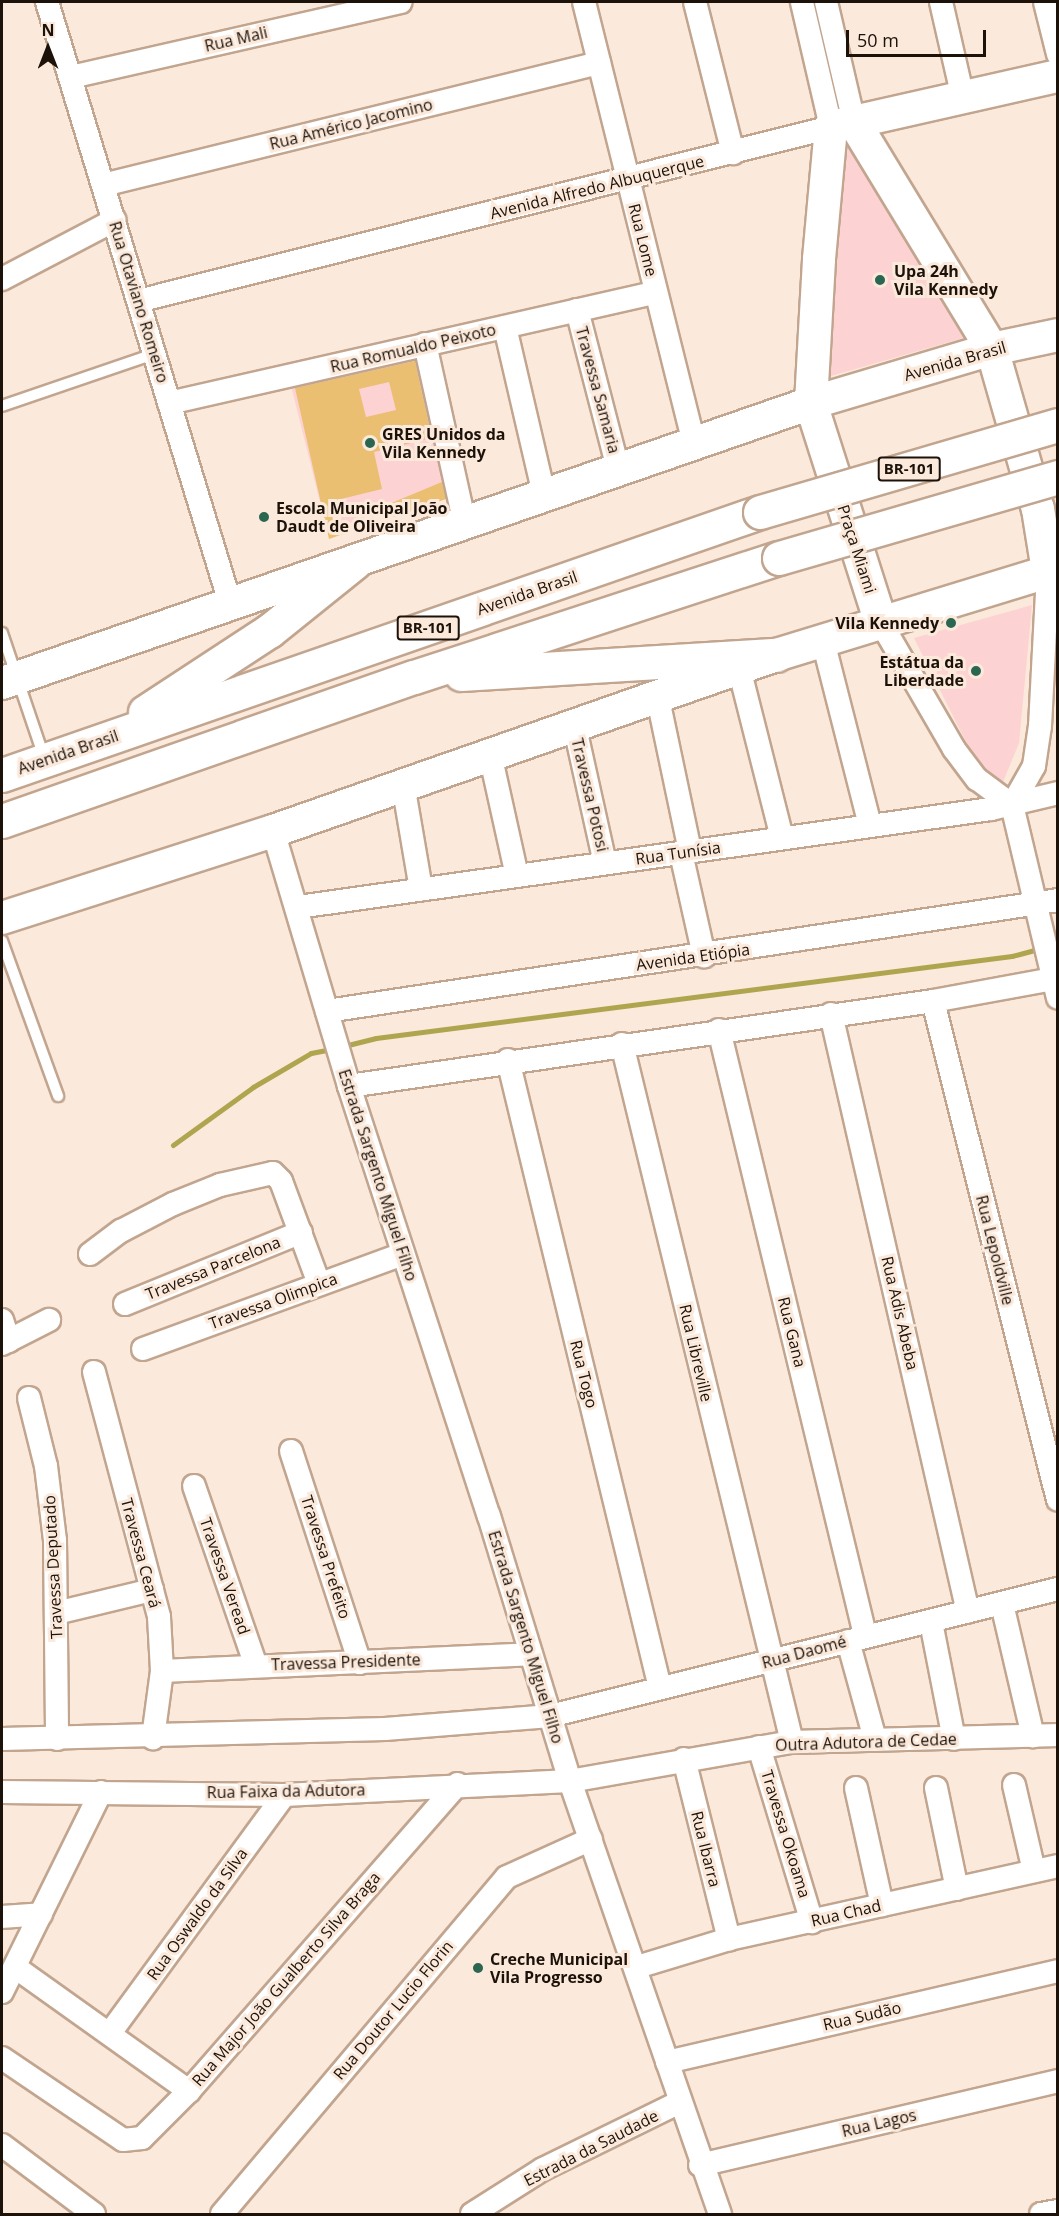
<!DOCTYPE html>
<html>
<head>
<meta charset="utf-8">
<style>
  body { margin:0 }
  #map { position:relative; width:1059px; height:2216px; overflow:hidden; background:#fbe9db; font-family:"Open Sans",sans-serif }
  div>[style] { position:absolute }
  .green>* { inset:0; background:#fdd2d2; transform-origin:0 0 }
  .stream>* { height:5px; margin:-2.5px; padding:0 2.5px; transform-origin:2.5px; border-radius:2.5px; background:#afa54e }
  .building>* { inset:0; background:#eabf71 }
  .roads { filter:drop-shadow(2px 0 #c2a58f) drop-shadow(-2px 0 #c2a58f) drop-shadow(0 2px #c2a58f) drop-shadow(0 -2px #c2a58f) }
  .lane>* { height:10px; margin:-5px; padding:0 5px; transform-origin:5px; border-radius:5px; background:#fff }
  .street>* { height:22px; margin:-11px; padding:0 11px; transform-origin:11px; border-radius:11px; background:#fff }
  .secondary>* { height:32px; margin:-16px; padding:0 16px; transform-origin:16px; border-radius:16px; background:#fff }
  .highway>* { height:33px; margin:-16.5px; padding:0 16.5px; transform-origin:16.5px; border-radius:16.5px; background:#fff }
  .bridges { filter:drop-shadow(2px 0 #c2a58f) drop-shadow(-2px 0 #c2a58f) drop-shadow(0 2px #c2a58f) drop-shadow(0 -2px #c2a58f) }
  .highway-bridge>* { height:33px; margin:-16.5px; padding:0 16.5px; transform-origin:16.5px; border-radius:16.5px; background:#fff }
  .dots>* { width:16px; height:16px; translate:-50% -50%; box-sizing:border-box; border:3px solid #fbe9db; border-radius:50% }
  span { translate:-50% -50%; white-space:nowrap; text-align:center; line-height:1.15; -webkit-text-stroke:6px #fbe9db; paint-order:stroke }
  .shield-label span { padding:2px 4px; background:#fbe9db; border:2px solid; border-radius:4px; -webkit-text-stroke-width:0 }
  .shield-label { font-size:15px; color:#1c120a; font-weight:700 }
  .street-label { font-size:16px; color:#1c120a }
  .poi-label { font-size:16px; color:#1c120a; font-weight:700 }
  .left { translate:0 -50%; text-align:left }
  .right { translate:-100% -50%; text-align:right }
  .frame { position:absolute; inset:0; border:3px solid #1c120a; pointer-events:none }
  .north { position:absolute; left:18px; top:18px; width:60px; height:60px; -webkit-text-stroke:4px #fbe9db; paint-order:stroke; rotate:0deg; font-size:16px; font-weight:700; line-height:24px; text-align:center; color:#1c120a }
  .north::after { content:''; display:block; margin:auto; width:21px; height:27px; background:#1c120a; clip-path:polygon(50% 0,100% 100%,50% 72%,0 100%) }
  .scale { position:absolute; left:846px; top:30px; width:140px; height:27px; box-sizing:border-box; border:3px solid #1c120a; border-top:0; padding-left:8px; font-size:18px; line-height:21px; white-space:nowrap; color:#1c120a; -webkit-text-stroke:4px #fbe9db; paint-order:stroke }
</style>
</head>
<body>
<div id="map">
  <div class="green">
    <div style="clip-path:polygon(841px 137px,974px 335px,824px 378px)"></div>
    <div style="left:415px;top:358px;width:144px;height:127px;rotate:76deg"></div>
    <div style="clip-path:polygon(1032px 605px,1019px 743px,1003px 782px,979px 768px,914px 638px)"></div>
  </div>
  <div class="stream">
    <div style="left:344px;top:1046px;width:33px;rotate:-14deg"></div>
    <div style="left:376px;top:1038px;width:641px;rotate:-7.35deg"></div>
    <div style="left:1012px;top:956px;width:30px;rotate:-15deg"></div>
    <div style="left:173px;top:1145px;width:99px;rotate:-35.9deg"></div>
    <div style="left:253px;top:1087px;width:67px;rotate:-30.4deg"></div>
    <div style="left:311px;top:1053px;width:21px;rotate:-11deg"></div>
  </div>
  <div class="building">
    <div style="clip-path:polygon(evenodd,415px 361px,432px 438px,374px 452px,382px 489px,337px 500px,343px 534px,329px 539px,295px 388px,415px 361px,389px 382px,396px 410px,366px 417px,359px 389px,389px 382px)"></div>
    <div style="clip-path:polygon(442px 482px,446px 499px,394px 517px,389px 504px)"></div>
  </div>
  <div class="roads">
    <div class="lane">
      <div style="left:2px;top:406px;width:161px;rotate:-18.9deg"></div>
      <div style="left:2px;top:633px;width:131px;rotate:71.3deg"></div>
      <div style="left:2px;top:941px;width:165px;rotate:70.1deg"></div>
    </div>
    <div class="street">
      <div style="left:47px;top:2px;width:628px;rotate:73.06deg"></div>
      <div style="left:584px;top:2px;width:455px;rotate:76deg"></div>
      <div style="left:695px;top:2px;width:156px;rotate:75.9deg"></div>
      <div style="left:826px;top:2px;width:123px;rotate:76.9deg"></div>
      <div style="left:941px;top:2px;width:98px;rotate:77.1deg"></div>
      <div style="left:1045px;top:2px;width:54px;rotate:76deg"></div>
      <div style="left:71px;top:77px;width:338px;rotate:-12.8deg"></div>
      <div style="left:103px;top:185px;width:511px;rotate:-13.82deg"></div>
      <div style="left:2px;top:279px;width:127px;rotate:-27.6deg"></div>
      <div style="left:138px;top:301px;width:715px;rotate:-14.09deg"></div>
      <div style="left:831px;top:127px;width:128px;rotate:-103.1deg"></div>
      <div style="left:577px;top:310px;width:164px;rotate:75.5deg"></div>
      <div style="left:505px;top:327px;width:172px;rotate:76.9deg"></div>
      <div style="left:425px;top:344px;width:184px;rotate:77.5deg"></div>
      <div style="left:169px;top:403px;width:499px;rotate:-12.8deg"></div>
      <div style="left:881px;top:623px;width:146px;rotate:59.9deg"></div>
      <div style="left:954px;top:749px;width:38px;rotate:53deg"></div>
      <div style="left:977px;top:779px;width:44px;rotate:36.6deg"></div>
      <div style="left:823px;top:641px;width:191px;rotate:75.7deg"></div>
      <div style="left:739px;top:668px;width:175px;rotate:75.8deg"></div>
      <div style="left:658px;top:699px;width:155px;rotate:78.1deg"></div>
      <div style="left:575px;top:728px;width:138px;rotate:77.5deg"></div>
      <div style="left:490px;top:754px;width:125px;rotate:77.5deg"></div>
      <div style="left:403px;top:784px;width:107px;rotate:80.3deg"></div>
      <div style="left:1012px;top:805px;width:45px;rotate:-60.6deg"></div>
      <div style="left:1034px;top:766px;width:40px;rotate:-81.5deg"></div>
      <div style="left:1040px;top:726px;width:155px;rotate:-87deg"></div>
      <div style="left:1012px;top:805px;width:198px;rotate:76.6deg"></div>
      <div style="left:273px;top:831px;width:266px;rotate:73.4deg"></div>
      <div style="left:349px;top:1086px;width:452px;rotate:72deg"></div>
      <div style="left:489px;top:1516px;width:277px;rotate:73deg"></div>
      <div style="left:570px;top:1781px;width:458px;rotate:70.9deg"></div>
      <div style="left:681px;top:853px;width:106px;rotate:77.4deg"></div>
      <div style="left:298px;top:907px;width:700px;rotate:-8.05deg"></div>
      <div style="left:991px;top:809px;width:69px;rotate:-13.4deg"></div>
      <div style="left:933px;top:1001px;width:514px;rotate:75.94deg"></div>
      <div style="left:327px;top:1011px;width:739px;rotate:-8.63deg"></div>
      <div style="left:831px;top:1014px;width:613px;rotate:77.1deg"></div>
      <div style="left:719px;top:1030px;width:622px;rotate:76.43deg"></div>
      <div style="left:622px;top:1044px;width:718px;rotate:76.31deg"></div>
      <div style="left:508px;top:1060px;width:646px;rotate:76.39deg"></div>
      <div style="left:349px;top:1086px;width:590px;rotate:-8.28deg"></div>
      <div style="left:933px;top:1001px;width:127px;rotate:-10.4deg"></div>
      <div style="left:90px;top:1254px;width:39px;rotate:-37deg"></div>
      <div style="left:121px;top:1231px;width:59px;rotate:-27.4deg"></div>
      <div style="left:173px;top:1204px;width:51px;rotate:-22deg"></div>
      <div style="left:220px;top:1185px;width:54px;rotate:-12.8deg"></div>
      <div style="left:273px;top:1173px;width:11px;rotate:45deg"></div>
      <div style="left:281px;top:1181px;width:110px;rotate:69.7deg"></div>
      <div style="left:125px;top:1304px;width:190px;rotate:-22.2deg"></div>
      <div style="left:2px;top:1320px;width:22px;rotate:72deg"></div>
      <div style="left:2px;top:1344px;width:53px;rotate:-27.1deg"></div>
      <div style="left:143px;top:1349px;width:277px;rotate:-20.1deg"></div>
      <div style="left:94px;top:1372px;width:253px;rotate:75.1deg"></div>
      <div style="left:159px;top:1617px;width:54px;rotate:86.8deg"></div>
      <div style="left:162px;top:1671px;width:68px;rotate:97.7deg"></div>
      <div style="left:29px;top:1398px;width:70px;rotate:76deg"></div>
      <div style="left:46px;top:1466px;width:75px;rotate:83.1deg"></div>
      <div style="left:55px;top:1540px;width:199px;rotate:89.4deg"></div>
      <div style="left:291px;top:1451px;width:223px;rotate:72deg"></div>
      <div style="left:194px;top:1486px;width:190px;rotate:71deg"></div>
      <div style="left:1002px;top:1604px;width:136px;rotate:76.8deg"></div>
      <div style="left:56px;top:1613px;width:99px;rotate:-13.5deg"></div>
      <div style="left:931px;top:1622px;width:119px;rotate:78.9deg"></div>
      <div style="left:848px;top:1641px;width:102px;rotate:74.6deg"></div>
      <div style="left:162px;top:1671px;width:369px;rotate:-2.6deg"></div>
      <div style="left:2px;top:1739px;width:383px;rotate:-1.5deg"></div>
      <div style="left:385px;top:1729px;width:166px;rotate:-4.5deg"></div>
      <div style="left:550px;top:1716px;width:524px;rotate:-14.04deg"></div>
      <div style="left:759px;top:1747px;width:183px;rotate:73.2deg"></div>
      <div style="left:684px;top:1759px;width:186px;rotate:76deg"></div>
      <div style="left:1014px;top:1785px;width:88px;rotate:76.9deg"></div>
      <div style="left:856px;top:1788px;width:120px;rotate:77.5deg"></div>
      <div style="left:936px;top:1788px;width:103px;rotate:78.3deg"></div>
      <div style="left:2px;top:1792px;width:282px;rotate:0.6deg"></div>
      <div style="left:284px;top:1795px;width:286px;rotate:-2.8deg"></div>
      <div style="left:570px;top:1781px;width:225px;rotate:-10deg"></div>
      <div style="left:792px;top:1742px;width:266px;rotate:-1.5deg"></div>
      <div style="left:2px;top:1917px;width:39px;rotate:-4deg"></div>
      <div style="left:15px;top:1967px;width:214px;rotate:35.5deg"></div>
      <div style="left:637px;top:1967px;width:96px;rotate:-16.9deg"></div>
      <div style="left:729px;top:1939px;width:337px;rotate:-12.5deg"></div>
      <div style="left:2px;top:1992px;width:223px;rotate:-63.7deg"></div>
      <div style="left:110px;top:2033px;width:295px;rotate:-53.8deg"></div>
      <div style="left:2px;top:2058px;width:146px;rotate:34.1deg"></div>
      <div style="left:123px;top:2140px;width:19px;rotate:-6deg"></div>
      <div style="left:142px;top:2138px;width:66px;rotate:-45deg"></div>
      <div style="left:189px;top:2091px;width:408px;rotate:-48.8deg"></div>
      <div style="left:667px;top:2062px;width:401px;rotate:-13.1deg"></div>
      <div style="left:2px;top:2145px;width:115px;rotate:36.9deg"></div>
      <div style="left:700px;top:2165px;width:368px;rotate:-13.2deg"></div>
      <div style="left:222px;top:2214px;width:441px;rotate:-49.8deg"></div>
      <div style="left:507px;top:1877px;width:92px;rotate:-24.3deg"></div>
      <div style="left:472px;top:2214px;width:84px;rotate:-32.4deg"></div>
      <div style="left:543px;top:2169px;width:153px;rotate:-26.1deg"></div>
      <div style="left:1041px;top:2214px;width:17px;rotate:-10deg"></div>
    </div>
    <div class="secondary">
      <div style="left:854px;top:122px;width:266px;rotate:58.7deg"></div>
      <div style="left:992px;top:349px;width:166px;rotate:74deg"></div>
      <div style="left:1038px;top:509px;width:63px;rotate:80.8deg"></div>
      <div style="left:881px;top:623px;width:231px;rotate:-107.7deg"></div>
      <div style="left:811px;top:403px;width:144px;rotate:-86.8deg"></div>
      <div style="left:819px;top:259px;width:133px;rotate:-84.8deg"></div>
      <div style="left:831px;top:127px;width:233px;rotate:-12.7deg"></div>
      <div style="left:2px;top:683px;width:856px;rotate:-19.09deg"></div>
      <div style="left:811px;top:403px;width:189px;rotate:-16.6deg"></div>
      <div style="left:992px;top:349px;width:67px;rotate:-12deg"></div>
      <div style="left:2px;top:918px;width:285px;rotate:-17.8deg"></div>
      <div style="left:273px;top:831px;width:533px;rotate:-19.28deg"></div>
      <div style="left:776px;top:655px;width:295px;rotate:-17deg"></div>
    </div>
    <div class="highway">
      <div style="left:461px;top:674px;width:316px;rotate:-3.5deg"></div>
      <div style="left:145px;top:712px;width:148px;rotate:-33.2deg"></div>
      <div style="left:269px;top:631px;width:110px;rotate:-38.7deg"></div>
      <div style="left:2px;top:775px;width:802px;rotate:-19.14deg"></div>
      <div style="left:2px;top:821px;width:436px;rotate:-19.3deg"></div>
      <div style="left:414px;top:677px;width:384px;rotate:-18.1deg"></div>
    </div>
  </div>
  <div class="bridges">
    <div class="highway-bridge">
      <div style="left:760px;top:512px;width:310px;rotate:-16.3deg"></div>
      <div style="left:779px;top:558px;width:291px;rotate:-16.2deg"></div>
    </div>
  </div>
  <div class="dots">
    <div style="left:880px;top:280px;background:#2b6650"></div>
    <div style="left:370px;top:443px;background:#2b6650"></div>
    <div style="left:264px;top:517px;background:#2b6650"></div>
    <div style="left:951px;top:623px;background:#2b6650"></div>
    <div style="left:976px;top:671px;background:#2b6650"></div>
    <div style="left:478px;top:1968px;background:#2b6650"></div>
  </div>
  <div class="shield-label">
    <span style="left:909px;top:469px">BR-101</span>
    <span style="left:428px;top:628px">BR-101</span>
  </div>
  <div class="street-label">
    <span style="left:236px;top:39px;rotate:-13deg">Rua Mali</span>
    <span style="left:351px;top:124px;rotate:-14deg">Rua Américo Jacomino</span>
    <span style="left:597px;top:187px;rotate:-14deg">Avenida Alfredo Albuquerque</span>
    <span style="left:643px;top:240px;rotate:76deg">Rua Lome</span>
    <span style="left:139px;top:302px;rotate:73deg">Rua Otaviano Romeiro</span>
    <span style="left:413px;top:348px;rotate:-13deg">Rua Romualdo Peixoto</span>
    <span style="left:955px;top:361px;rotate:-16deg">Avenida Brasil</span>
    <span style="left:598px;top:390px;rotate:75deg">Travessa Samaria</span>
    <span style="left:857px;top:549px;rotate:72deg">Praça Miami</span>
    <span style="left:527px;top:593px;rotate:-19deg">Avenida Brasil</span>
    <span style="left:68px;top:752px;rotate:-19deg">Avenida Brasil</span>
    <span style="left:590px;top:795px;rotate:77deg">Travessa Potosi</span>
    <span style="left:678px;top:853px;rotate:-8deg">Rua Tunísia</span>
    <span style="left:693px;top:957px;rotate:-8deg">Avenida Etiópia</span>
    <span style="left:378px;top:1175px;rotate:72deg">Estrada Sargento Miguel Filho</span>
    <span style="left:995px;top:1250px;rotate:76deg">Rua Lepoldville</span>
    <span style="left:213px;top:1268px;rotate:-22deg">Travessa Parcelona</span>
    <span style="left:273px;top:1301px;rotate:-20deg">Travessa Olimpica</span>
    <span style="left:900px;top:1313px;rotate:77deg">Rua Adis Abeba</span>
    <span style="left:792px;top:1332px;rotate:76deg">Rua Gana</span>
    <span style="left:696px;top:1353px;rotate:77deg">Rua Libreville</span>
    <span style="left:584px;top:1374px;rotate:76deg">Rua Togo</span>
    <span style="left:141px;top:1553px;rotate:75deg">Travessa Ceará</span>
    <span style="left:326px;top:1557px;rotate:72deg">Travessa Prefeito</span>
    <span style="left:53px;top:1567px;rotate:-93deg">Travessa Deputado</span>
    <span style="left:225px;top:1576px;rotate:71deg">Travessa Veread</span>
    <span style="left:526px;top:1637px;rotate:73deg">Estrada Sargento Miguel Filho</span>
    <span style="left:804px;top:1652px;rotate:-15deg">Rua Daomé</span>
    <span style="left:346px;top:1662px;rotate:-2deg">Travessa Presidente</span>
    <span style="left:866px;top:1742px;rotate:-2deg">Outra Adutora de Cedae</span>
    <span style="left:286px;top:1791px;rotate:-1deg">Rua Faixa da Adutora</span>
    <span style="left:786px;top:1834px;rotate:73deg">Travessa Okoama</span>
    <span style="left:706px;top:1849px;rotate:76deg">Rua Ibarra</span>
    <span style="left:846px;top:1913px;rotate:-13deg">Rua Chad</span>
    <span style="left:197px;top:1914px;rotate:-54deg">Rua Oswaldo da Silva</span>
    <span style="left:286px;top:1979px;rotate:-49deg">Rua Major João Gualberto Silva Braga</span>
    <span style="left:393px;top:2010px;rotate:-50deg">Rua Doutor Lucio Florin</span>
    <span style="left:862px;top:2016px;rotate:-13deg">Rua Sudão</span>
    <span style="left:879px;top:2123px;rotate:-13deg">Rua Lagos</span>
    <span style="left:591px;top:2148px;rotate:-27deg">Estrada da Saudade</span>
  </div>
  <div class="poi-label">
    <span class="left" style="left:894px;top:280px">Upa 24h<br>Vila Kennedy</span>
    <span class="left" style="left:382px;top:443px">GRES Unidos da<br>Vila Kennedy</span>
    <span class="left" style="left:276px;top:517px">Escola Municipal João<br>Daudt de Oliveira</span>
    <span class="right" style="left:939px;top:623px">Vila Kennedy</span>
    <span class="right" style="left:964px;top:671px">Estátua da<br>Liberdade</span>
    <span class="left" style="left:490px;top:1968px">Creche Municipal<br>Vila Progresso</span>
  </div>
  <div class="frame"></div>
  <div class="north">N</div>
  <div class="scale">50 m</div>
</div>
</body>
</html>
